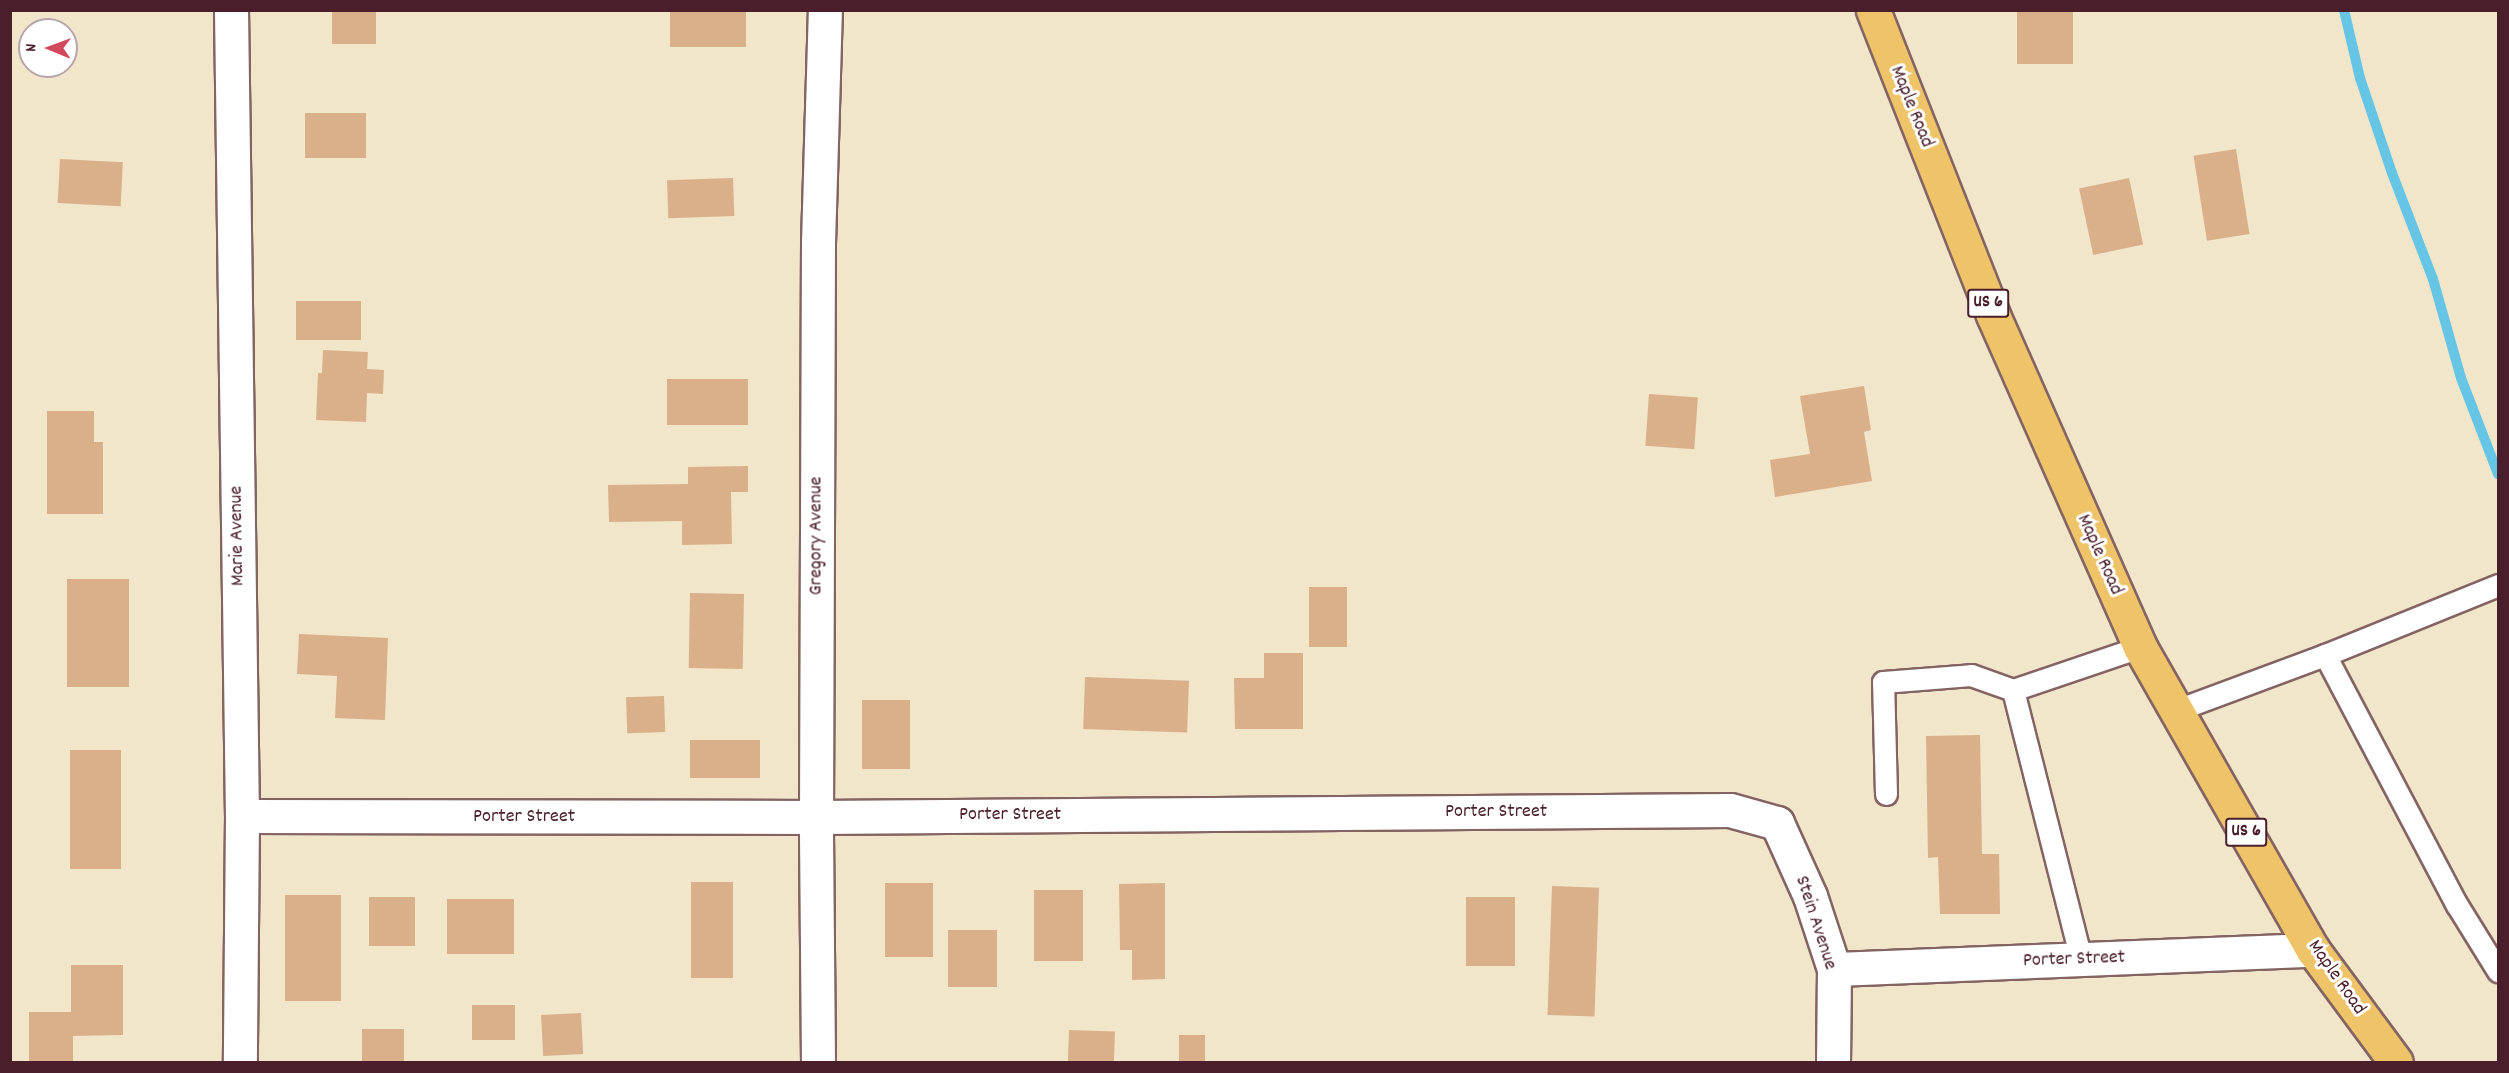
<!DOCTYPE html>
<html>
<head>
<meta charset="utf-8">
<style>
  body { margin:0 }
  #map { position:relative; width:2509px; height:1073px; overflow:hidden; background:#f1e5ca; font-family:Dekko,sans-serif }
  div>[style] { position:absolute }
  .stream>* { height:10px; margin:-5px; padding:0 5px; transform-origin:5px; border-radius:5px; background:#66c5e4 }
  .building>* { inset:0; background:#d9b089; transform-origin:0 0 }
  .roads { filter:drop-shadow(2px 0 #846463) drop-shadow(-2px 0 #846463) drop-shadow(0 2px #846463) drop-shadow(0 -2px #846463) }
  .lane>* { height:21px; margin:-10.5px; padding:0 10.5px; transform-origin:10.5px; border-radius:10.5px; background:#fff }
  .street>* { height:33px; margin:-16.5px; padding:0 16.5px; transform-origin:16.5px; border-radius:16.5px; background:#fff }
  .primary>* { height:33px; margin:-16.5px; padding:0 16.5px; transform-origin:16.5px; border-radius:16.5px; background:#efc469 }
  span { translate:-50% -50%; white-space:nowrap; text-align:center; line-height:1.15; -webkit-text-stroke:6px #fff; paint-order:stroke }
  .shield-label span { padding:2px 4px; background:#fff; border:2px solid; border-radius:4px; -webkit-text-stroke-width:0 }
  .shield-label { font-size:18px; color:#4a1f2b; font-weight:700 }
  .street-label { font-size:20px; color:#4a1f2b }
  .frame { position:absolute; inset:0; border:12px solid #4a1f2b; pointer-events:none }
  .north { position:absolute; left:18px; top:18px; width:60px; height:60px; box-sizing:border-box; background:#fff; border:2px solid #b7a5aa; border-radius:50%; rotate:271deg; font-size:16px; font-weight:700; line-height:24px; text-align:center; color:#4a1f2b }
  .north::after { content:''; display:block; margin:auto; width:21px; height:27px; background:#d1495b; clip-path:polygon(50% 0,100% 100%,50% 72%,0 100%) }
</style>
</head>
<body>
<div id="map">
  <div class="stream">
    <div style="left:2344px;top:10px;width:70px;rotate:76.8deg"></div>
    <div style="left:2360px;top:78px;width:100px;rotate:71.4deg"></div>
    <div style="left:2392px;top:173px;width:114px;rotate:68.9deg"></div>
    <div style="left:2433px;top:279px;width:103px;rotate:74.2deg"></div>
    <div style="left:2461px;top:378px;width:103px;rotate:68.9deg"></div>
  </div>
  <div class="building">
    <div style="left:332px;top:10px;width:44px;height:34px"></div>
    <div style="left:670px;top:10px;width:76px;height:37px"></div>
    <div style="left:2017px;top:10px;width:56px;height:54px"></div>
    <div style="left:305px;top:113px;width:61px;height:45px"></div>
    <div style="left:2236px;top:149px;width:86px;height:43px;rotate:81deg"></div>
    <div style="left:60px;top:159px;width:63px;height:44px;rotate:3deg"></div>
    <div style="left:733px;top:178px;width:38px;height:66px;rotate:88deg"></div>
    <div style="left:2129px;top:178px;width:68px;height:51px;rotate:78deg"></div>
    <div style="left:296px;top:301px;width:65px;height:39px"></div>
    <div style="clip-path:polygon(323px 350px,368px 352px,367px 369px,384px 370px,383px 394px,367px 393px,366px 422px,316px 420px,318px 373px,322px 373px)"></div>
    <div style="left:748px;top:379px;width:46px;height:81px;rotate:90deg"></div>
    <div style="clip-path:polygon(1864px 386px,1871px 430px,1864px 432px,1872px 481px,1775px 497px,1770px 460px,1810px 454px,1800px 396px)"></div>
    <div style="left:1649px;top:394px;width:49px;height:52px;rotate:4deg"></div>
    <div style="clip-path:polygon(47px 411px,94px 411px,94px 442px,103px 442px,103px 514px,47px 514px)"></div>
    <div style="clip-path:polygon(748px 466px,748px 492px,731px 492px,732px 544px,682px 545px,682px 521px,609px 522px,608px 485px,688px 484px,688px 467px)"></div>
    <div style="left:67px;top:579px;width:62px;height:108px"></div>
    <div style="left:1309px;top:587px;width:38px;height:60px"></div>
    <div style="left:690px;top:593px;width:54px;height:75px;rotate:1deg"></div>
    <div style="clip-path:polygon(299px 634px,388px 638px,385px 720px,335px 718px,337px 676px,297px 674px)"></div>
    <div style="clip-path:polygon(1264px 653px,1303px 653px,1303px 729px,1235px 729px,1234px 678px,1264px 678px)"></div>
    <div style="left:1085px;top:677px;width:104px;height:52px;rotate:2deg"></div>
    <div style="left:664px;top:696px;width:36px;height:38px;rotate:88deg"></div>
    <div style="left:862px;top:700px;width:48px;height:69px"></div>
    <div style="clip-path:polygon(1980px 735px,1982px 854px,1999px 854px,2000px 914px,1940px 914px,1938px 857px,1928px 858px,1926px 736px)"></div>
    <div style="left:760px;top:740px;width:38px;height:70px;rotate:90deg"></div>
    <div style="left:70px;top:750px;width:51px;height:119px"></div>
    <div style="left:691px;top:882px;width:42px;height:96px"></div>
    <div style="left:885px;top:883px;width:48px;height:74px"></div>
    <div style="clip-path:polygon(1165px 883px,1165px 979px,1132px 980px,1132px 950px,1120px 950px,1119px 884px)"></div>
    <div style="left:1552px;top:886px;width:47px;height:129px;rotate:2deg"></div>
    <div style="left:1034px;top:890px;width:49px;height:71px"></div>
    <div style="left:341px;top:895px;width:106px;height:56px;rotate:90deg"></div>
    <div style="left:369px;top:897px;width:46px;height:49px"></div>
    <div style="left:1466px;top:897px;width:49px;height:69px"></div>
    <div style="left:447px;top:899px;width:67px;height:55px"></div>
    <div style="left:997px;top:930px;width:57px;height:49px;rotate:90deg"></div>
    <div style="clip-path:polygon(71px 965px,123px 965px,123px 1035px,73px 1036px,73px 1062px,29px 1062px,29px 1012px,71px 1012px)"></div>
    <div style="left:472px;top:1005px;width:43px;height:35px"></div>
    <div style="left:581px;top:1013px;width:41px;height:40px;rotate:87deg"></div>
    <div style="left:362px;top:1029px;width:42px;height:33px"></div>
    <div style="left:1069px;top:1030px;width:46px;height:32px;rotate:2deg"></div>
    <div style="left:1179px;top:1035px;width:26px;height:27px"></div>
  </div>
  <div class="roads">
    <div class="lane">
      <div style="left:2325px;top:655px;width:283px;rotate:62.2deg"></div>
      <div style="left:2457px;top:905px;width:78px;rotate:58.2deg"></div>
      <div style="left:2177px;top:710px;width:158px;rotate:-20.4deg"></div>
      <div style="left:2325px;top:655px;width:187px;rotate:-22deg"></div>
      <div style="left:1886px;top:794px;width:112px;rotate:-91.5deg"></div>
      <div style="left:1883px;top:682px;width:88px;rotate:-4.5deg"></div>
      <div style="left:1971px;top:675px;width:45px;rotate:19.7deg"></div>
      <div style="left:2081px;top:959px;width:277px;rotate:-104.2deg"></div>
      <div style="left:2013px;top:690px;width:134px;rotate:-18.7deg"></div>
    </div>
    <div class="street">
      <div style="left:231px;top:10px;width:806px;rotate:89.22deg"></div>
      <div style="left:242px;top:816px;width:246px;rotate:90.5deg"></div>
      <div style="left:242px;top:816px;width:574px;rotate:0.1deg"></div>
      <div style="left:816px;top:817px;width:914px;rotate:-0.44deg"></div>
      <div style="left:1730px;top:810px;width:49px;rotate:15.5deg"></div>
      <div style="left:1777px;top:823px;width:80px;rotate:65.7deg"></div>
      <div style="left:1810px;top:896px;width:77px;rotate:71.8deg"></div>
      <div style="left:1834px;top:969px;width:93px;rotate:90.6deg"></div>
      <div style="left:1834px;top:969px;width:479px;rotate:-2.3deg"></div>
      <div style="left:818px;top:1062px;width:245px;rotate:-90.5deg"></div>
      <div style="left:816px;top:817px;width:574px;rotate:-89.8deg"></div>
      <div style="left:818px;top:243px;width:233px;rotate:-88.3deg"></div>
    </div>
    <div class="primary">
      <div style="left:1873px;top:10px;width:328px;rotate:68.5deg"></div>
      <div style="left:1993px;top:315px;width:363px;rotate:66.1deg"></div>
      <div style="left:2140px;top:647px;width:349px;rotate:60.3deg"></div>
      <div style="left:2313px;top:950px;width:139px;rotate:53.5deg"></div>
    </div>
  </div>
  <div class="shield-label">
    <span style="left:1988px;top:303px">US 6</span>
    <span style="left:2246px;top:832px">US 6</span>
  </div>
  <div class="street-label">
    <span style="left:1911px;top:107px;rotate:68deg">Maple Road</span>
    <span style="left:238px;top:536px;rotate:-91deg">Marie Avenue</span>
    <span style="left:817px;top:536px;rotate:-90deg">Gregory Avenue</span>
    <span style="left:2099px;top:555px;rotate:66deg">Maple Road</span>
    <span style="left:1496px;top:812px">Porter Street</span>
    <span style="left:1010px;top:815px">Porter Street</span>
    <span style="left:524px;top:817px">Porter Street</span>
    <span style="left:1815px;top:923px;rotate:72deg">Stein Avenue</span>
    <span style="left:2074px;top:960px;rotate:-2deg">Porter Street</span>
    <span style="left:2336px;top:978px;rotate:55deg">Maple Road</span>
  </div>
  <div class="frame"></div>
  <div class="north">N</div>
</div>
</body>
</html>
